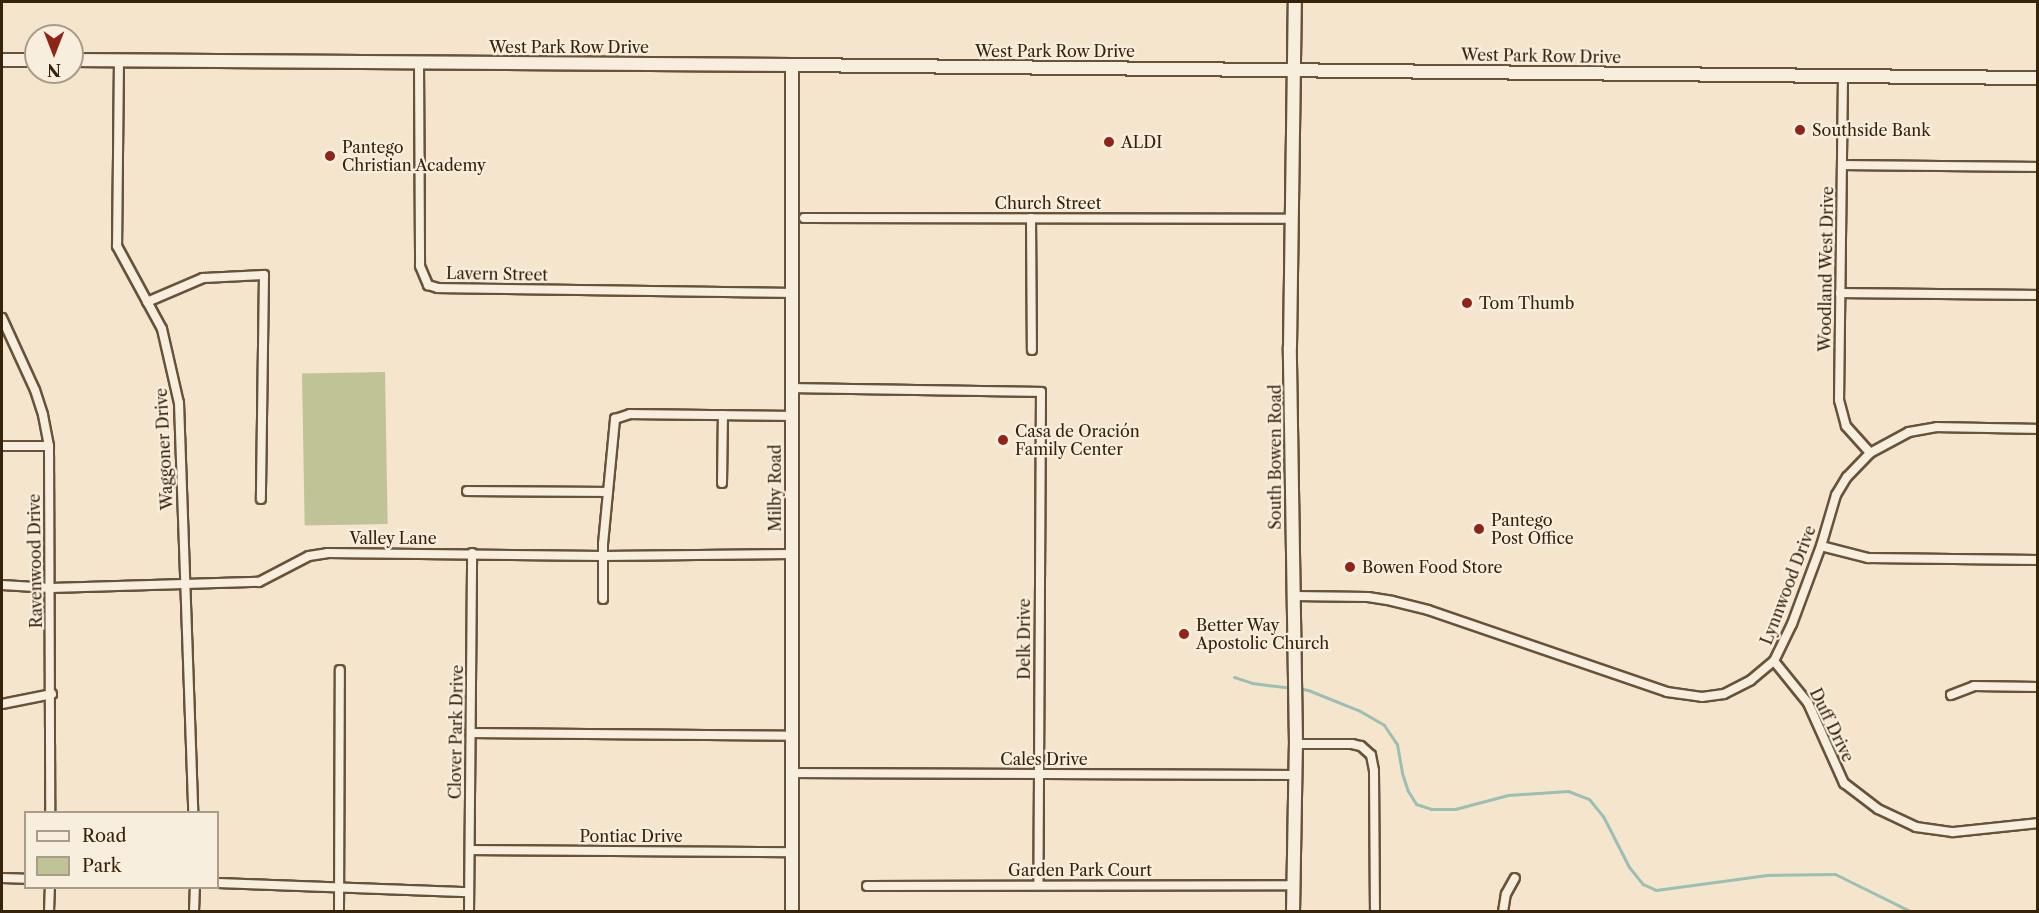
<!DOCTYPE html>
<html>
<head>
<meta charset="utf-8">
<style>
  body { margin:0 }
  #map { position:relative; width:2039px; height:913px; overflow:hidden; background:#f5e5cc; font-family:"Libre Caslon Text",serif }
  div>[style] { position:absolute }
  .green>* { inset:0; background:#bfc396; transform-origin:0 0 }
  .stream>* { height:3px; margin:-1.5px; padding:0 1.5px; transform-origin:1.5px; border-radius:1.5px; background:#9cbfb5 }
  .roads { filter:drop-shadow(2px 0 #66533a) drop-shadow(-2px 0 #66533a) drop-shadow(0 2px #66533a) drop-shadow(0 -2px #66533a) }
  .street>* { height:8px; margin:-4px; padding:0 4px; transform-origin:4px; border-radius:4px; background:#f8eede }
  .secondary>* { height:12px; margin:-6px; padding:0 6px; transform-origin:6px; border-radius:6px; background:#f8eede }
  .dots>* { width:16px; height:16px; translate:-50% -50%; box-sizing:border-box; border:3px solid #f8eede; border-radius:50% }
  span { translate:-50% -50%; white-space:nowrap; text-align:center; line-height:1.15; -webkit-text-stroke:4.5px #f8eede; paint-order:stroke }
  .street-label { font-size:16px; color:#37220a }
  .poi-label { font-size:16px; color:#37220a }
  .left { translate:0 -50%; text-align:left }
  .frame { position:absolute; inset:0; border:3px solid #37220a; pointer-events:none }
  .legend { position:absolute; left:24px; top:811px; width:195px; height:78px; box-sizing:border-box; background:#f8eede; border:2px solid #ab9c89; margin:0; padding:8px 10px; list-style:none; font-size:18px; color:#37220a }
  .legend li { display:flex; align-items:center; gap:12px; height:30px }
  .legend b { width:30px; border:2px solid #ab9c89 }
  .north { position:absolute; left:24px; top:24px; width:60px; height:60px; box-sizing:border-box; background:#f8eede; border:2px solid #ab9c89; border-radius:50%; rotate:180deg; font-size:16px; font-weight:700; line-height:24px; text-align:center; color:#37220a }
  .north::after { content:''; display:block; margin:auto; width:21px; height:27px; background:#8f2418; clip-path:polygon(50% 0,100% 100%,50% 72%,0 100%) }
</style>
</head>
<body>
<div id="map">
  <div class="green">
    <div style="left:385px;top:372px;width:152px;height:83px;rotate:89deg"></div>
  </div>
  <div class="stream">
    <div style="left:1234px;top:677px;width:19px;rotate:18deg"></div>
    <div style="left:1252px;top:683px;width:39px;rotate:7deg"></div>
    <div style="left:1298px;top:688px;width:10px;rotate:11deg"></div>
    <div style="left:1308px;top:690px;width:56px;rotate:22deg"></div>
    <div style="left:1360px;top:711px;width:28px;rotate:30deg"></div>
    <div style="left:1384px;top:725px;width:23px;rotate:56deg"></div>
    <div style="left:1397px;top:744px;width:29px;rotate:80deg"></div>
    <div style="left:1402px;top:773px;width:19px;rotate:72deg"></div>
    <div style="left:1408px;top:791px;width:15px;rotate:58deg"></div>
    <div style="left:1416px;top:804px;width:16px;rotate:18deg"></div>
    <div style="left:1431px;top:809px;width:24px"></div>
    <div style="left:1455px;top:809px;width:55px;rotate:-14.8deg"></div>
    <div style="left:1508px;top:795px;width:60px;rotate:-3.8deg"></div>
    <div style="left:1568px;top:791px;width:22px;rotate:21deg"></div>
    <div style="left:1589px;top:799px;width:22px;rotate:51deg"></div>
    <div style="left:1603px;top:816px;width:57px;rotate:63deg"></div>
    <div style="left:1629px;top:867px;width:22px;rotate:51deg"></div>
    <div style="left:1643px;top:884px;width:14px;rotate:25deg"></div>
    <div style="left:1656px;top:890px;width:112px;rotate:-7.7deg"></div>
    <div style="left:1767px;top:875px;width:68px;rotate:-0.8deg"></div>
    <div style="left:1835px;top:874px;width:86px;rotate:26.3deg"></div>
  </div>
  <div class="roads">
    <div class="street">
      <div style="left:119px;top:60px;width:186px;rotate:90.6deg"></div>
      <div style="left:117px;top:246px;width:94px;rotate:61.5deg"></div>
      <div style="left:162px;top:329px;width:76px;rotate:77.1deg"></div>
      <div style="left:179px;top:403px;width:409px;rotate:88deg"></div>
      <div style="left:419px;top:62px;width:204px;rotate:89.7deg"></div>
      <div style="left:420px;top:266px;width:21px;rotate:67deg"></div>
      <div style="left:428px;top:285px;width:10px;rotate:17deg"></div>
      <div style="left:438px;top:288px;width:354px;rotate:0.8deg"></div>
      <div style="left:1843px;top:76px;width:324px;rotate:90.7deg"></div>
      <div style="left:1839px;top:400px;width:27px;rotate:75deg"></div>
      <div style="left:1846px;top:426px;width:36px;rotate:48deg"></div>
      <div style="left:1843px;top:165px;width:195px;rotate:0.6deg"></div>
      <div style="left:804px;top:218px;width:487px;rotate:0.1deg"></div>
      <div style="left:1031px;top:218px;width:132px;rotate:89.6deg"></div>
      <div style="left:1840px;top:293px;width:198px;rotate:0.6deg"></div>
      <div style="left:147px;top:302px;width:61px;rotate:-23.2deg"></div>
      <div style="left:203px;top:278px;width:61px;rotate:-2.8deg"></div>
      <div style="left:264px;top:275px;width:224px;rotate:90.8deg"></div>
      <div style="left:2px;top:318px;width:79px;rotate:65.4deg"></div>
      <div style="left:35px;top:390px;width:26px;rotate:72deg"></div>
      <div style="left:43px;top:415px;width:32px;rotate:79deg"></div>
      <div style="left:49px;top:446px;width:366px;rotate:89.8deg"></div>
      <div style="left:792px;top:388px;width:249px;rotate:0.9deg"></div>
      <div style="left:1041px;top:392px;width:493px;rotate:90.3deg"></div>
      <div style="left:2px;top:446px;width:47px"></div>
      <div style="left:722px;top:483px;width:68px;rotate:-89.2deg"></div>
      <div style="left:467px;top:491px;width:141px;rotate:0.4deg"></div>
      <div style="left:1821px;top:546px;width:49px;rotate:14.3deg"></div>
      <div style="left:1868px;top:558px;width:170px;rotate:0.7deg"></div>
      <div style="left:2px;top:585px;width:49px;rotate:3.5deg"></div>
      <div style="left:51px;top:588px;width:208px;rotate:-1.7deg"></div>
      <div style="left:259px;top:582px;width:56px;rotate:-27.5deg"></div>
      <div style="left:309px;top:556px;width:18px;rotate:-9deg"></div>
      <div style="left:327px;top:553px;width:276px;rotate:0.6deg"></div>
      <div style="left:603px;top:556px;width:189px;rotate:-0.6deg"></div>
      <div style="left:1294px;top:596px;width:74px;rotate:0.8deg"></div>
      <div style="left:1368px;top:597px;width:24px;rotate:9deg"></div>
      <div style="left:1392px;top:601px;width:37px;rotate:14deg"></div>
      <div style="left:1428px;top:610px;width:253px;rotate:18.9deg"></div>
      <div style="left:1667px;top:692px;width:35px;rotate:8deg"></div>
      <div style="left:1702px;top:697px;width:22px;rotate:-8deg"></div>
      <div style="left:1724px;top:694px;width:30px;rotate:-27deg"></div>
      <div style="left:1751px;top:680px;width:30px;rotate:-40deg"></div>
      <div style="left:1774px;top:661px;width:41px;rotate:-64.1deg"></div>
      <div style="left:1792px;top:624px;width:83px;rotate:-69.6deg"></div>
      <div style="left:1821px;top:546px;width:53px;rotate:-73.6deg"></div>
      <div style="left:1836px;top:495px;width:21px;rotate:-59deg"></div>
      <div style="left:1847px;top:477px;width:33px;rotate:-46deg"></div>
      <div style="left:1870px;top:453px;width:44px;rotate:-28.3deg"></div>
      <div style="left:1909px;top:432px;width:28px;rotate:-10deg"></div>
      <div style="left:1937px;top:427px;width:101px;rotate:1.1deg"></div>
      <div style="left:603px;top:599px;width:55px;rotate:-90deg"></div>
      <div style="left:603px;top:544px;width:126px;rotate:-84.5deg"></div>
      <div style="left:615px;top:419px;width:16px;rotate:-18deg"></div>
      <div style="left:630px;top:414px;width:162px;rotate:0.7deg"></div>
      <div style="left:1774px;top:661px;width:54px;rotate:51deg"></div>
      <div style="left:1808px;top:703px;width:88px;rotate:65.8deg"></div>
      <div style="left:1844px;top:783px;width:43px;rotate:37.4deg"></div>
      <div style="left:1878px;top:809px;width:42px;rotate:25.3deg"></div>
      <div style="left:1916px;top:827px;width:37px;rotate:8deg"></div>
      <div style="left:1953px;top:832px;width:85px;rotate:-6deg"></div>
      <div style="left:1951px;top:695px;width:25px;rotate:-21deg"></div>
      <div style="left:1974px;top:686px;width:64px;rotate:0.9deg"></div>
      <div style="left:2px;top:704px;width:51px;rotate:-11.3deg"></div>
      <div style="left:472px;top:733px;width:320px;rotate:0.5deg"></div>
      <div style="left:1296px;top:744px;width:56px"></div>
      <div style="left:1352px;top:744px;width:9px;rotate:13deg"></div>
      <div style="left:1361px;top:746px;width:13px;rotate:42deg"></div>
      <div style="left:1371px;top:755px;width:16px;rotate:79deg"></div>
      <div style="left:1374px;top:771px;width:141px;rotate:89.6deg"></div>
      <div style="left:792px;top:773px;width:504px;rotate:0.23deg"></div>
      <div style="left:470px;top:850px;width:322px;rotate:0.4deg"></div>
      <div style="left:2px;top:878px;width:24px;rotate:2deg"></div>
      <div style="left:218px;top:883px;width:251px;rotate:2.1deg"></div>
      <div style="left:867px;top:886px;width:427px;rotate:-0.1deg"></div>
      <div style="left:49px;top:912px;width:24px;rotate:-88deg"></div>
      <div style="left:194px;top:912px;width:24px;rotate:-88deg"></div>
      <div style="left:339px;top:912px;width:242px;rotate:-89.8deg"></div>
      <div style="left:469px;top:912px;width:359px;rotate:-89.5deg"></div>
      <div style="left:1503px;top:912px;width:18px;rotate:-81deg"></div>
      <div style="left:1506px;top:894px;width:18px;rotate:-61deg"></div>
    </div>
    <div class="secondary">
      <div style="left:2px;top:60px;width:34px"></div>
      <div style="left:72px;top:60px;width:720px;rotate:0.4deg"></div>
      <div style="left:792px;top:65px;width:1246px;rotate:0.6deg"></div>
      <div style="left:792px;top:912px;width:847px;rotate:-90deg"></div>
      <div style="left:1293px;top:912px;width:168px;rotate:-89deg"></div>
      <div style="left:1296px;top:744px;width:397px;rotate:-90.9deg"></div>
      <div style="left:1290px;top:347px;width:345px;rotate:-89.2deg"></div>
    </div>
  </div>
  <div class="dots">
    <div style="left:1800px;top:130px;background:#8f2418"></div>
    <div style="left:1109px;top:142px;background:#8f2418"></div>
    <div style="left:330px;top:156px;background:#8f2418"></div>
    <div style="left:1467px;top:303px;background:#8f2418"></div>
    <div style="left:1003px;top:440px;background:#8f2418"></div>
    <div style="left:1479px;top:529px;background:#8f2418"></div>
    <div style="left:1350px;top:567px;background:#8f2418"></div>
    <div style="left:1184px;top:634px;background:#8f2418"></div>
  </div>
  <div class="street-label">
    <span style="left:569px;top:47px">West Park Row Drive</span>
    <span style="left:1055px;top:51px">West Park Row Drive</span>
    <span style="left:1541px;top:56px;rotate:1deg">West Park Row Drive</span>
    <span style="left:1048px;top:203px">Church Street</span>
    <span style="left:1826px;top:269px;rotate:-89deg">Woodland West Drive</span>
    <span style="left:497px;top:274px;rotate:1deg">Lavern Street</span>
    <span style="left:164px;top:449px;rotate:-93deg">Waggoner Drive</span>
    <span style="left:1275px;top:457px;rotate:-90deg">South Bowen Road</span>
    <span style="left:775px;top:488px;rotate:-90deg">Milby Road</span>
    <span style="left:393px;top:538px">Valley Lane</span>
    <span style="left:35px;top:561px;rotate:-91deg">Ravenwood Drive</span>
    <span style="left:1788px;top:585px;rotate:-69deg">Lynnwood Drive</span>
    <span style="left:1024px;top:639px;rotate:-90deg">Delk Drive</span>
    <span style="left:1832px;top:725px;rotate:64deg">Duff Drive</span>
    <span style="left:456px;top:732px;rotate:-89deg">Clover Park Drive</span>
    <span style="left:1044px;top:759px">Cales Drive</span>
    <span style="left:631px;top:836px">Pontiac Drive</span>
    <span style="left:1080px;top:870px">Garden Park Court</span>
  </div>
  <div class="poi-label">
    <span class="left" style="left:1812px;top:130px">Southside Bank</span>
    <span class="left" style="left:1121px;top:142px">ALDI</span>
    <span class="left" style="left:342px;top:156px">Pantego<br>Christian Academy</span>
    <span class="left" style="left:1479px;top:303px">Tom Thumb</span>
    <span class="left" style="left:1015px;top:440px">Casa de Oración<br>Family Center</span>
    <span class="left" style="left:1491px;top:529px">Pantego<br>Post Office</span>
    <span class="left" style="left:1362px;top:567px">Bowen Food Store</span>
    <span class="left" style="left:1196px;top:634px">Better Way<br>Apostolic Church</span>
  </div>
  <div class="frame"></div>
  <ul class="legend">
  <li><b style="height:8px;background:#f8eede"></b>Road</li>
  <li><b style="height:16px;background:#bfc396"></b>Park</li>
  </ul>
  <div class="north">N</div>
</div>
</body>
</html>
